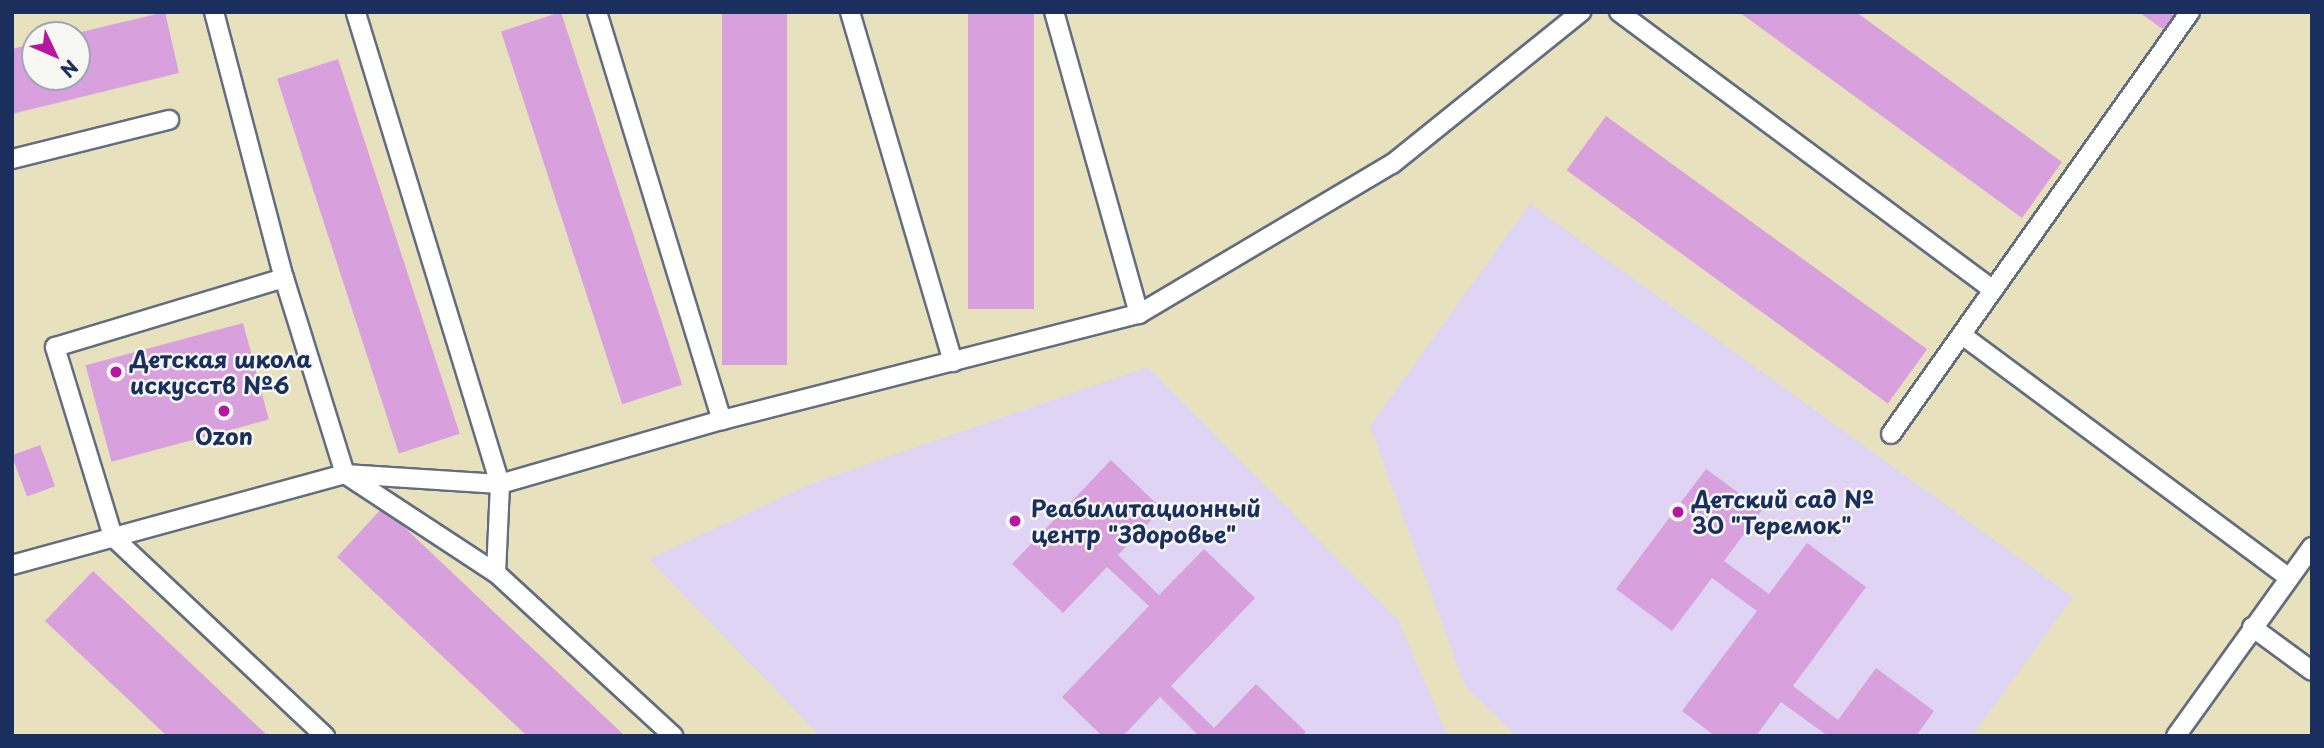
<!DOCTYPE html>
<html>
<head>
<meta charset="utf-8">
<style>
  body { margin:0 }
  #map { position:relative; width:2324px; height:748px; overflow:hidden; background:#e8e1be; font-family:"Playpen Sans",sans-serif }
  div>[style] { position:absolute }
  .built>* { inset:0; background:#dfd4f4 }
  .building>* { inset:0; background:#d8a1dd; transform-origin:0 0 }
  .roads { filter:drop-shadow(2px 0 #636d80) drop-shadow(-2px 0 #636d80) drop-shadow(0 2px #636d80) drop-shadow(0 -2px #636d80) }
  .lane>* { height:18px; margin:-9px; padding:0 9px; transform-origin:9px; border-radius:9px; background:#fff }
  .dots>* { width:19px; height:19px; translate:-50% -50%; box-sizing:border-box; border:4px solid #f6f6f2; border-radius:50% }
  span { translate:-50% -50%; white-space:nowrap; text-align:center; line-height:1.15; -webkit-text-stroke:5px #f6f6f2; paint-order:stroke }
  .poi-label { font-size:23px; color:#1b2f5e; font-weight:700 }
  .left { translate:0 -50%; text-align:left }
  .frame { position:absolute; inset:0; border:14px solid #1b2f5e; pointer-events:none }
  .north { position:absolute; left:21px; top:21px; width:70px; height:70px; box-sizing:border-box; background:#f6f6f2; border:2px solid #9ea6b7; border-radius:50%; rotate:134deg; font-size:19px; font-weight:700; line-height:28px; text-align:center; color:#1b2f5e }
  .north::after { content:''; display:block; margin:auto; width:24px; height:32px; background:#b5179e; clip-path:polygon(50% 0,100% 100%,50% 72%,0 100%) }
</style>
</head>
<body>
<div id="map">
  <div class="built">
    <div style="clip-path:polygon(1530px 204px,2073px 597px,1972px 736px,1516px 736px,1465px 686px,1370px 426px)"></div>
    <div style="clip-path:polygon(1148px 367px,1398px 620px,1448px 736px,820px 736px,649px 559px,813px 483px)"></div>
  </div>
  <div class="building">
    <div style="clip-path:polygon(165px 12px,179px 73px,12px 114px,12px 49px,35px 43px,35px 77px,77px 77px,77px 33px)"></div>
    <div style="left:561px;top:12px;width:392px;height:63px;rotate:72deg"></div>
    <div style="left:722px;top:12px;width:65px;height:353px"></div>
    <div style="left:968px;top:12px;width:66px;height:297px"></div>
    <div style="clip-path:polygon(1739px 12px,1856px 12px,2062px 162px,2022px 218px)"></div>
    <div style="clip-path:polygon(2139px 12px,2176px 12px,2164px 30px)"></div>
    <div style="left:338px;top:59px;width:394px;height:64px;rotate:72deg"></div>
    <div style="left:1606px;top:116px;width:397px;height:67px;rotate:36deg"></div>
    <div style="left:243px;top:323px;width:100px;height:163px;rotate:75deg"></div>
    <div style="left:40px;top:445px;width:44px;height:30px;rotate:70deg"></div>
    <div style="clip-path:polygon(1111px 460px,1162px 509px,1118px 555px,1159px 595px,1204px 549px,1255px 598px,1171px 686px,1214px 728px,1256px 684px,1306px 732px,1302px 736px,1199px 736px,1160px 697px,1123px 736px,1102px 736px,1062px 697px,1149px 606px,1107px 567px,1063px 613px,1012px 564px)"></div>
    <div style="clip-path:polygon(1706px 469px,1762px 510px,1724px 561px,1769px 594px,1807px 543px,1866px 587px,1793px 686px,1838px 720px,1876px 668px,1934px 711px,1916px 736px,1828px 736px,1781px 702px,1756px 736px,1715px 736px,1682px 711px,1757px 611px,1712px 578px,1672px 631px,1616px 589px)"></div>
    <div style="clip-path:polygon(383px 507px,625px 736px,527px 736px,337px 557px)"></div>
    <div style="clip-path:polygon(93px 571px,268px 736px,167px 736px,45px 621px)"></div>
  </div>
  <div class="roads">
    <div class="lane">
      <div style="left:214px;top:12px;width:275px;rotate:75.3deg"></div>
      <div style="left:284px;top:278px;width:205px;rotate:72.7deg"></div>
      <div style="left:345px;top:474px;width:181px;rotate:33.3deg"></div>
      <div style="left:496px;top:573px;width:89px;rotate:-87.4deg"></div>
      <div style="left:500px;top:484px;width:493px;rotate:-107deg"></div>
      <div style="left:597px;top:12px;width:427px;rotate:73deg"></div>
      <div style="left:850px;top:12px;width:365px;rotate:73.6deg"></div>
      <div style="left:1619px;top:12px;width:466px;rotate:36.6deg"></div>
      <div style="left:12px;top:159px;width:162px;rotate:-14deg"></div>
      <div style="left:284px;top:278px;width:239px;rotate:163.2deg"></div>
      <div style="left:55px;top:347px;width:199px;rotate:73deg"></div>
      <div style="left:113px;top:537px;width:291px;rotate:43.2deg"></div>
      <div style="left:1139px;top:314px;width:294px;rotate:-30.7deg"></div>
      <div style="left:1392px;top:164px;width:243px;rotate:-38.8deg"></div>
      <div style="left:1962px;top:335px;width:407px;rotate:36.6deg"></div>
      <div style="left:1891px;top:434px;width:517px;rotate:-54.68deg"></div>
      <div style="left:12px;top:565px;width:345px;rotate:-15.3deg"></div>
      <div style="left:345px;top:474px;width:155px;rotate:3.7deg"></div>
      <div style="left:500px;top:484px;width:231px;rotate:-16.1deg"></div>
      <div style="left:722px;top:420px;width:430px;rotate:-14.3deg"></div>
      <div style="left:1139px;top:314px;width:314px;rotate:-105.7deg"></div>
      <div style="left:496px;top:573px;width:241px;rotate:42.6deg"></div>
      <div style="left:2252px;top:627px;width:74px;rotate:36.3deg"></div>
      <div style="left:2176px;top:736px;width:233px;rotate:-54.3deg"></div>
    </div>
  </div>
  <div class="dots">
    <div style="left:116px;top:372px;background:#b5179e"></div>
    <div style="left:224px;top:411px;background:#b5179e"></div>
    <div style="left:1678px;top:512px;background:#b5179e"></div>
    <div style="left:1015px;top:521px;background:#b5179e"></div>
  </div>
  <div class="poi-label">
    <span class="left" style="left:130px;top:372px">Детская школа<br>искусств №6</span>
    <span style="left:224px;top:436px">Ozon</span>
    <span class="left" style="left:1692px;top:512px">Детский сад №<br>30 "Теремок"</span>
    <span class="left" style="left:1031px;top:521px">Реабилитационный<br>центр "Здоровье"</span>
  </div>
  <div class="frame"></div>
  <div class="north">N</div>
</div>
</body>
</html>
